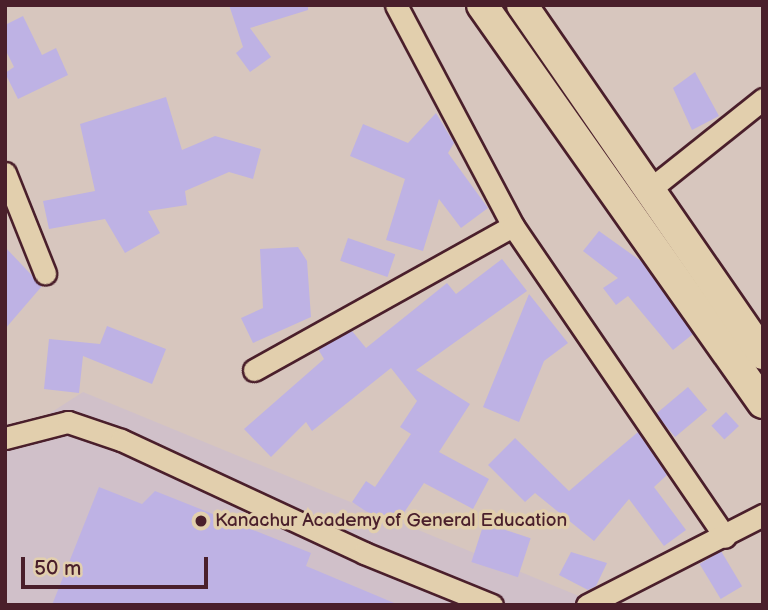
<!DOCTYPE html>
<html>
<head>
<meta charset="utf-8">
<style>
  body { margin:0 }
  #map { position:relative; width:768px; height:610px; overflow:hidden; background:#d7c6be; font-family:"Balsamiq Sans",sans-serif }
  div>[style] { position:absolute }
  .built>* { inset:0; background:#d0c0c9 }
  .building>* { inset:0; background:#beb2e4; transform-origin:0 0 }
  .roads { filter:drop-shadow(2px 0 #4a1f2b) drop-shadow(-2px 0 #4a1f2b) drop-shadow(0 2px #4a1f2b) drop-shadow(0 -2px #4a1f2b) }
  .street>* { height:21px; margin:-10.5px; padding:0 10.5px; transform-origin:10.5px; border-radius:10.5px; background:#e2cfad }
  .secondary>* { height:30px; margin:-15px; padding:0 15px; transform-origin:15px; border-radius:15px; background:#e2cfad }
  .dots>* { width:19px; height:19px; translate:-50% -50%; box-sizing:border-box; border:4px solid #e2cfad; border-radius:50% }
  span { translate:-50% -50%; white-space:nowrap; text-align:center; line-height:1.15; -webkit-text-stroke:7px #e2cfad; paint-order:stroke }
  .poi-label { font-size:19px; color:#4a1f2b }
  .left { translate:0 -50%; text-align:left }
  .frame { position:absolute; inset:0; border:7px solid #4a1f2b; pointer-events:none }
  .scale { position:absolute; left:21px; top:557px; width:187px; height:32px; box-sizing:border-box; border:4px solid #4a1f2b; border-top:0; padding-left:9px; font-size:21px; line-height:24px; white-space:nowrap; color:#4a1f2b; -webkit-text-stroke:5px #e2cfad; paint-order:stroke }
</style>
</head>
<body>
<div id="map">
  <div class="built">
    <div style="clip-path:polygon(83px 392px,591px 601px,590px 605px,5px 605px,5px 442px)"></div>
  </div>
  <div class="building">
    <div style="clip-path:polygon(229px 5px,308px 5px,308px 10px,250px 28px,271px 57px,250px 72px,236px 53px,243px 47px)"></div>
    <div style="clip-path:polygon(23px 16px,42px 55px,56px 48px,68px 75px,18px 99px,5px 73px,14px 67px,5px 49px,5px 25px)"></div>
    <div style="clip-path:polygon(695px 72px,719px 116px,692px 130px,673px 88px)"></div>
    <div style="clip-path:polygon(166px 97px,182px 150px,215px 136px,261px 149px,253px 179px,229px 172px,185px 191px,187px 205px,148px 211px,160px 233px,125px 253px,105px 219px,49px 229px,43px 201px,95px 191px,80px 124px)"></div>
    <div style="clip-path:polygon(436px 113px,454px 143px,448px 153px,488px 208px,461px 228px,439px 199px,423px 251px,386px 240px,405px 179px,350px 156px,363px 124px,408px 143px)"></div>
    <div style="clip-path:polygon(599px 231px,641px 261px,693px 334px,673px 350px,628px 296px,616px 305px,603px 288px,618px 278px,583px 251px)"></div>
    <div style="left:348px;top:238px;width:50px;height:24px;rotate:19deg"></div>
    <div style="clip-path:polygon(5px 247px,42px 286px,5px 329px)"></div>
    <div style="clip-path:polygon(298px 247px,307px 261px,311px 317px,253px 343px,241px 318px,263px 308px,260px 249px)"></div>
    <div style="clip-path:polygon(502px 259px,527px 291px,416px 370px,470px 404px,439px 452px,489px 479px,473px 509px,424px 483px,393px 529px,352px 502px,366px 481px,375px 487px,411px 434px,400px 427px,417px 401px,391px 368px,312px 431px,306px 422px,271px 457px,244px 429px,324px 359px,318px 349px,352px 331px,366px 348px,447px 283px,456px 294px)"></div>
    <div style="clip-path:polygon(529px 294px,568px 343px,544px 361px,519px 422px,483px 407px)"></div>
    <div style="clip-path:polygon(107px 326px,166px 349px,152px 384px,83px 356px,79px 393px,44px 389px,49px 339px,100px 344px)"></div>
    <div style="left:688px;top:387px;width:30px;height:42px;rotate:50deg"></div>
    <div style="left:726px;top:412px;width:19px;height:20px;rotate:47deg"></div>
    <div style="clip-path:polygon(638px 432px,667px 475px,654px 487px,686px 530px,664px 546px,629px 499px,594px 541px,535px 493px,525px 502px,488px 465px,515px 438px,569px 491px)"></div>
    <div style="clip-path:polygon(99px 487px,142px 504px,155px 491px,311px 553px,306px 566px,399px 605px,52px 605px)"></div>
    <div style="left:484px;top:523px;width:49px;height:41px;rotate:18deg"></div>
    <div style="left:721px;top:551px;width:41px;height:25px;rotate:59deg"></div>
    <div style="clip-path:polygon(571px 552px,607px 563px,596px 586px,588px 590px,559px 575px)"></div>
  </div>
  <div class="roads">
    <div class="street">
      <div style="left:396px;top:5px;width:250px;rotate:62.1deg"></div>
      <div style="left:5px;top:173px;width:108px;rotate:68.2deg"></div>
      <div style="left:649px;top:190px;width:146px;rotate:-38.6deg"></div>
      <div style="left:254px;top:370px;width:296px;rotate:-29.1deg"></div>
      <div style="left:513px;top:226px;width:376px;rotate:55.7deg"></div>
      <div style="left:5px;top:438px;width:65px;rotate:-14.3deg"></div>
      <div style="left:68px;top:422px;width:56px;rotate:18.8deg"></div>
      <div style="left:121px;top:440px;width:268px;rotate:24.9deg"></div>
      <div style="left:364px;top:553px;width:138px;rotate:22.1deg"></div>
      <div style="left:587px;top:605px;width:198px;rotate:-27.1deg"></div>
    </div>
    <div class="secondary">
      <div style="left:482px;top:5px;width:487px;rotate:54.8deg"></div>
      <div style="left:522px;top:5px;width:424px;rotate:55.4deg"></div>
    </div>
  </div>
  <div class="dots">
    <div style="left:201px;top:521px;background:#4a1f2b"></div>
  </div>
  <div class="poi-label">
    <span class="left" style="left:215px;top:521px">Kanachur Academy of General Education</span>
  </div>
  <div class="frame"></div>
  <div class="scale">50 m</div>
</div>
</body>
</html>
